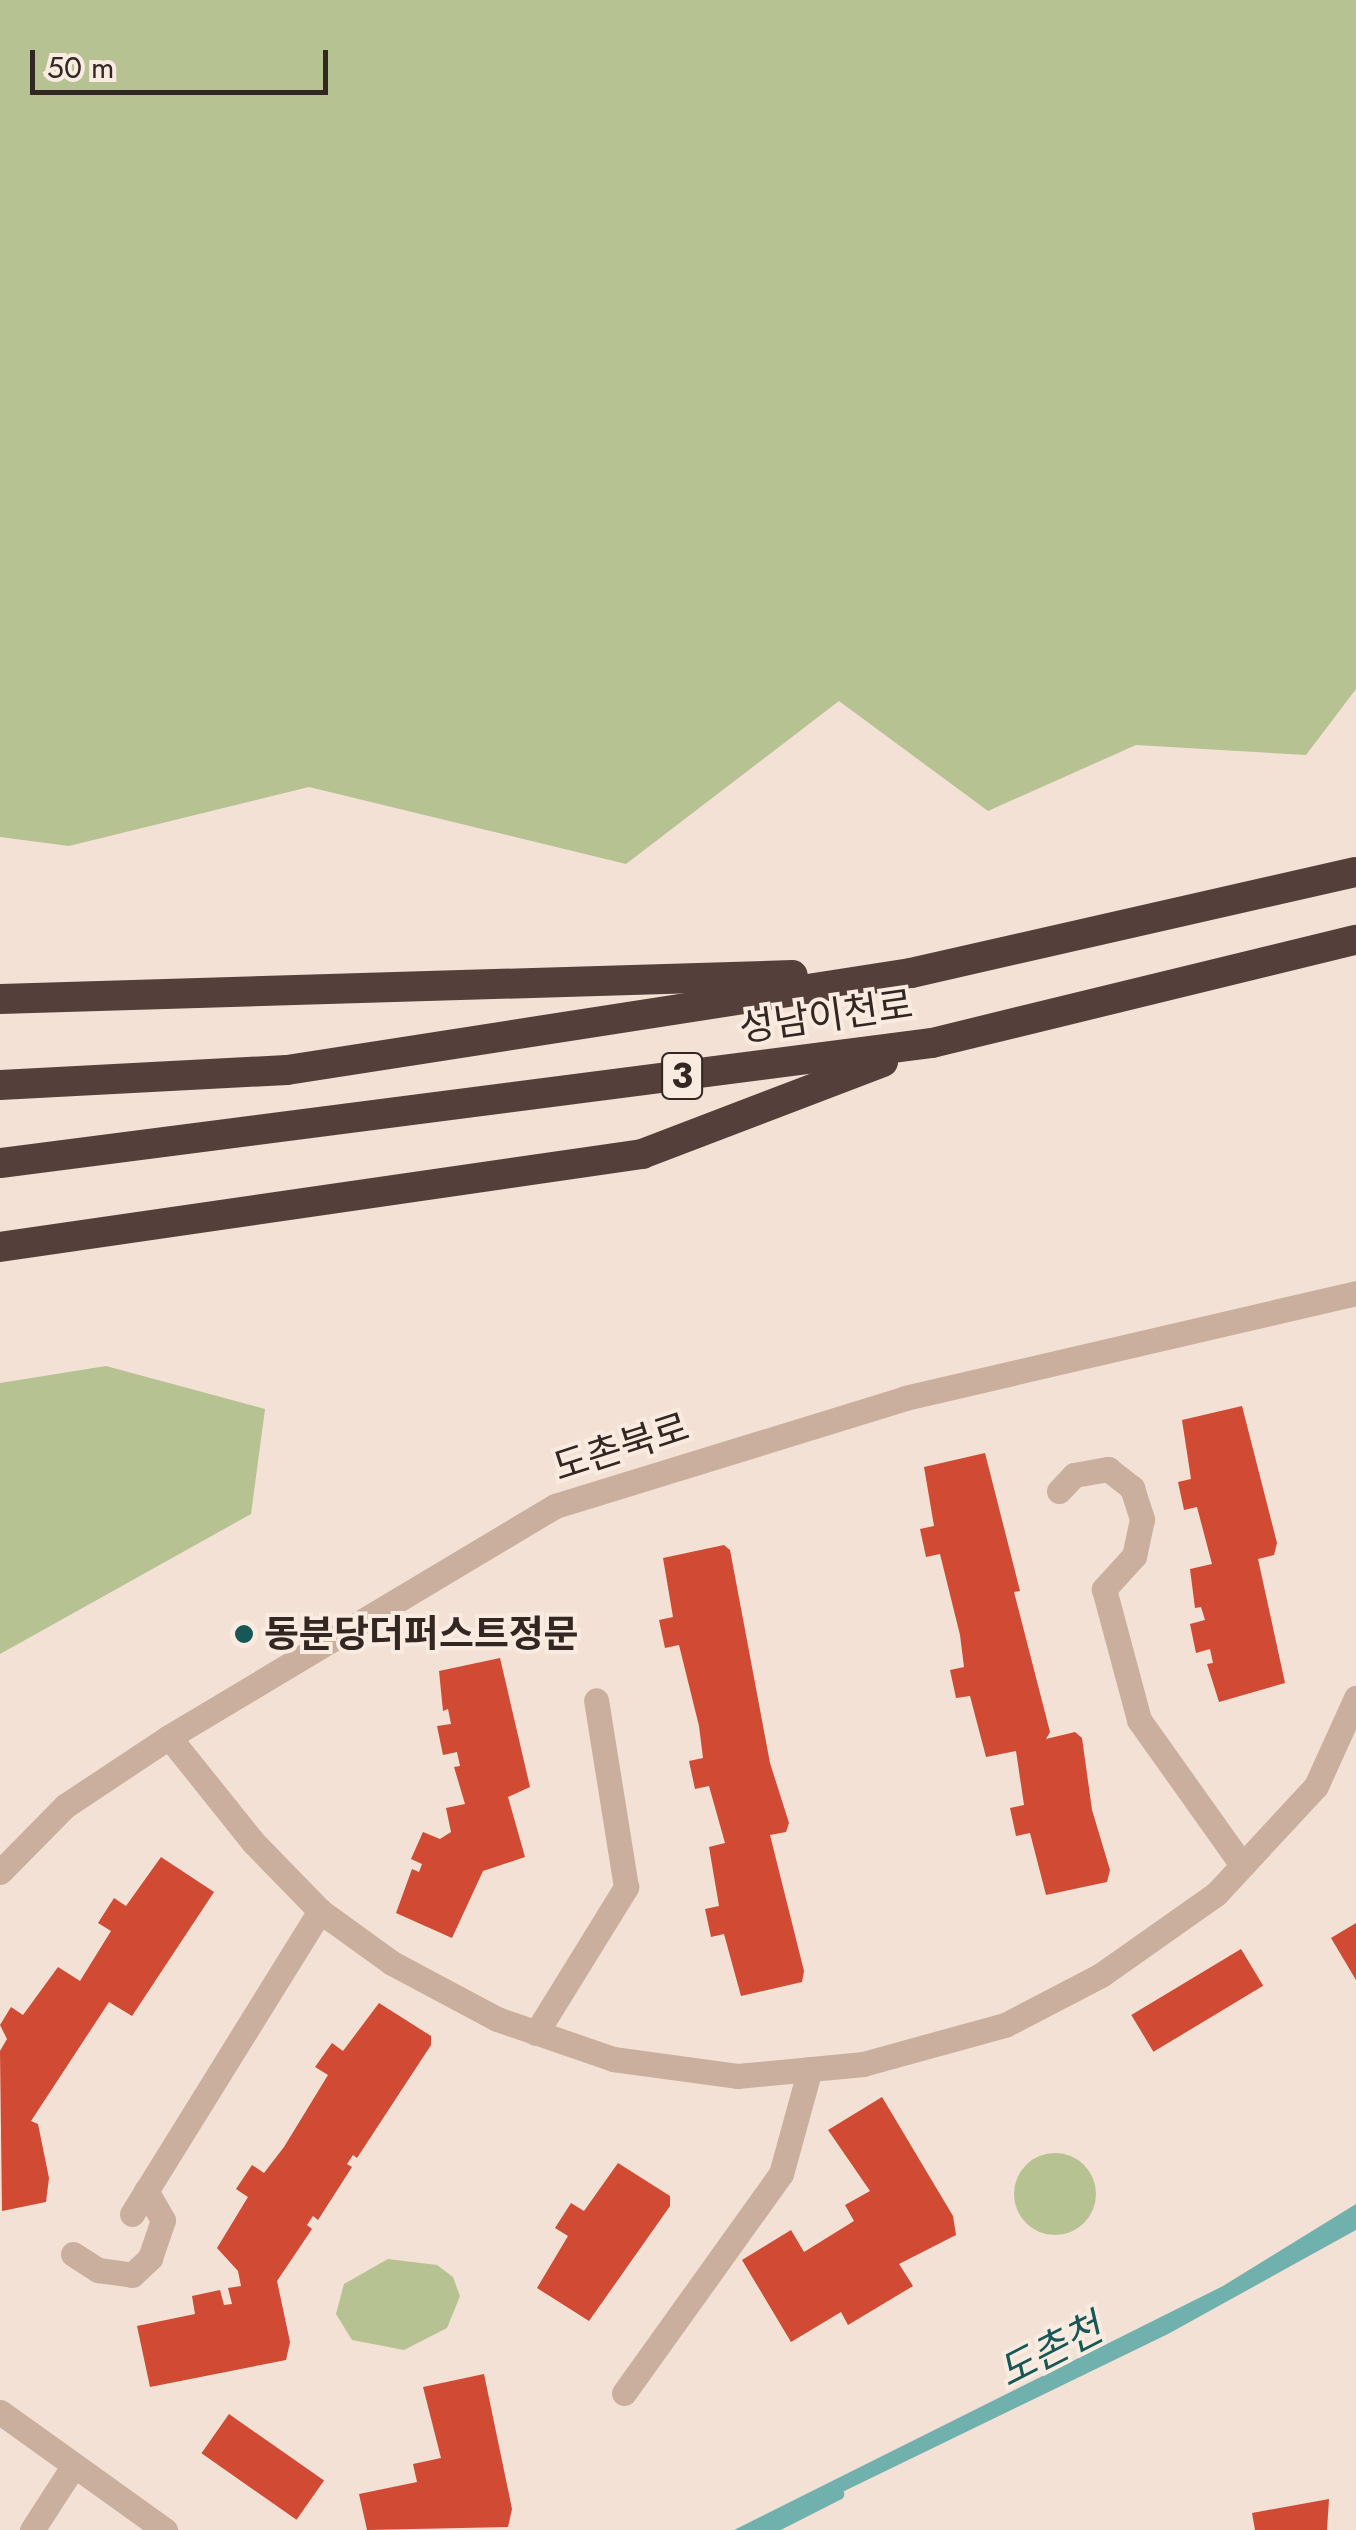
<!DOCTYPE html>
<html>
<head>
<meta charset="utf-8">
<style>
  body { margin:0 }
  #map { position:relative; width:1356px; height:2530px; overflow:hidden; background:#f2e1d4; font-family:Jost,"Noto Sans KR",sans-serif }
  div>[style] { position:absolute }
  .green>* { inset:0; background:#b7c293 }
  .round { border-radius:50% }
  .water>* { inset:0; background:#71b1ad }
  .stream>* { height:11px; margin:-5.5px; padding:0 5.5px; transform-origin:5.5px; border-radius:5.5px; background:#71b1ad }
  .building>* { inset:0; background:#d04a34; transform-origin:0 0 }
  .minor>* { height:25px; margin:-12.5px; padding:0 12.5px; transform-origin:12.5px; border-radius:12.5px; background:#caaf9f }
  .highway>* { height:30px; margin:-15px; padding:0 15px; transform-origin:15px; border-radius:15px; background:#553f3a }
  .dots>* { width:28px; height:28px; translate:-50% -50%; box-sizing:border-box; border:5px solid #faebe0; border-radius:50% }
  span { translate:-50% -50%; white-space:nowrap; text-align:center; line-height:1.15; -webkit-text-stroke:8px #faebe0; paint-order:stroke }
  .shield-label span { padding:2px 8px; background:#faebe0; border:2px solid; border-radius:8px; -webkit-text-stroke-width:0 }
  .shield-label { font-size:35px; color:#332723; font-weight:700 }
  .street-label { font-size:38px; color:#332723 }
  .poi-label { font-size:38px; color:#332723; font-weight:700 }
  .left { translate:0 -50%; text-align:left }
  .water-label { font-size:40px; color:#175755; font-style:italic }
  .scale { position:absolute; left:30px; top:50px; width:298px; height:45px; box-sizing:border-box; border:5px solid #332723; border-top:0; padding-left:12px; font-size:30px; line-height:35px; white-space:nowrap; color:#332723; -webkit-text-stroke:8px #faebe0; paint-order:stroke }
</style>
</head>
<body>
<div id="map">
  <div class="green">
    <div style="clip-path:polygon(0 0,1356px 0,1356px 689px,1306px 755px,1136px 745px,988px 811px,839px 701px,626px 864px,309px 787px,69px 846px,0 837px)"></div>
    <div style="clip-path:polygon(106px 1366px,265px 1409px,251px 1514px,0 1654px,0 1383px)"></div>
    <div class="round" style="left:1014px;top:2153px;width:82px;height:82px"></div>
    <div style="clip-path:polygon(388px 2259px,437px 2265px,453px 2277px,460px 2296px,447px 2328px,404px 2350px,352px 2340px,336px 2314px,344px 2284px)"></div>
  </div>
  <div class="water">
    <div style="clip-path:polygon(1356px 2204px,1356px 2230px,1168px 2334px,764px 2530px,734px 2530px,1223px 2286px)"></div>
  </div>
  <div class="stream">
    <div style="left:767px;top:2530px;width:80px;rotate:-26.9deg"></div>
  </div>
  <div class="building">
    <div style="clip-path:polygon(1242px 1406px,1277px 1543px,1274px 1555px,1258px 1559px,1285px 1683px,1219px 1702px,1207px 1664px,1213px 1663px,1210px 1649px,1196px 1653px,1190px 1624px,1205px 1620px,1201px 1607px,1195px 1608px,1190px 1569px,1212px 1564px,1197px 1507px,1184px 1510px,1178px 1482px,1191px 1479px,1182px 1420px)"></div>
    <div style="clip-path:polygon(985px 1453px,1020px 1591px,1014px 1592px,1050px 1732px,1046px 1739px,1075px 1732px,1082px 1738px,1092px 1810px,1110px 1870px,1107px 1882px,1046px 1895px,1030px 1833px,1016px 1836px,1010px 1808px,1024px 1805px,1016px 1751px,986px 1757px,970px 1696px,956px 1698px,950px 1670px,964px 1667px,960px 1635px,940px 1554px,926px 1557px,920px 1529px,934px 1526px,924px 1467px)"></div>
    <div style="clip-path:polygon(724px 1545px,730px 1550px,770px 1763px,789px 1823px,786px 1832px,770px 1835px,804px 1971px,802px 1982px,741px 1996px,724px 1934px,711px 1937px,705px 1909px,719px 1906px,709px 1847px,725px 1843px,709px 1786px,695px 1789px,689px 1761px,703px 1758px,699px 1726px,679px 1645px,665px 1648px,659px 1620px,673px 1617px,663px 1558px)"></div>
    <div style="clip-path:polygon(500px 1658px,530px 1787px,508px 1797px,525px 1857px,483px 1871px,452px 1938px,396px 1913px,412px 1869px,419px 1872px,422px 1864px,411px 1859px,423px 1832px,440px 1839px,451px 1832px,446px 1808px,465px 1804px,454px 1767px,460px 1766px,457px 1752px,443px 1755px,437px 1726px,451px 1724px,448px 1709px,443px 1711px,439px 1671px)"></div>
    <div style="clip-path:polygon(161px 1857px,214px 1892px,132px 2016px,109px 2002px,31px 2121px,38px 2124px,49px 2178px,46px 2202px,2px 2211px,0 2051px,7px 2039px,0 2025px,11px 2007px,23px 2015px,58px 1967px,80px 1981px,111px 1931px,98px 1923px,114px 1898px,126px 1906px)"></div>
    <div style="clip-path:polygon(1356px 1923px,1356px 1980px,1331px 1938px)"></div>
    <div style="left:1241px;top:1949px;width:43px;height:128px;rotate:59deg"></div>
    <div style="clip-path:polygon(379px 2003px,431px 2036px,431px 2045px,357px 2158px,353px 2155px,347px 2164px,352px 2167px,318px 2220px,313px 2216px,307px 2225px,312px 2229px,277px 2281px,290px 2342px,286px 2360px,150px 2387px,137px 2326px,195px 2314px,192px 2296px,220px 2290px,224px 2305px,232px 2304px,228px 2288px,241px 2286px,238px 2271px,217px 2248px,248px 2197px,236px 2189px,252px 2165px,264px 2173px,284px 2147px,328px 2075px,315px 2067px,332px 2043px,343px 2051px)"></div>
    <div style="clip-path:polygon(882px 2097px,953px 2216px,956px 2235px,899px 2264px,913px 2286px,848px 2325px,841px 2312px,791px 2342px,742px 2260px,791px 2230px,804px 2252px,854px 2221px,845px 2205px,870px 2191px,828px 2130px)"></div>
    <div style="clip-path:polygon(618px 2163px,670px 2196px,670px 2206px,589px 2321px,537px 2288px,568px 2236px,555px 2228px,571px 2203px,584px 2211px)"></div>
    <div style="clip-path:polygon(484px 2374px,512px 2509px,508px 2527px,367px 2530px,359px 2494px,417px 2482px,413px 2464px,441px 2458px,423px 2387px)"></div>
    <div style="left:229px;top:2414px;width:116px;height:48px;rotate:35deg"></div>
    <div style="clip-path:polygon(1329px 2499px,1327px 2530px,1255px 2530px,1252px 2513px)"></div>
  </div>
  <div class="minor">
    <div style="left:1059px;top:1491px;width:22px;rotate:-47deg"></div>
    <div style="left:1074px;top:1475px;width:35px;rotate:-10deg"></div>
    <div style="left:1108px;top:1469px;width:31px;rotate:38deg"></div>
    <div style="left:1132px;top:1488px;width:33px;rotate:72deg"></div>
    <div style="left:1142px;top:1519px;width:38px;rotate:102deg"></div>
    <div style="left:1134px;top:1556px;width:45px;rotate:132.3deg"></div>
    <div style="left:1104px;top:1589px;width:136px;rotate:75deg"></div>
    <div style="left:1139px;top:1720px;width:178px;rotate:54.6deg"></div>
    <div style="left:169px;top:1737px;width:134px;rotate:51.3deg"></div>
    <div style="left:253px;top:1842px;width:96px;rotate:45.8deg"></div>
    <div style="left:320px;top:1911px;width:89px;rotate:35.8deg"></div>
    <div style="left:392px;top:1963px;width:119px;rotate:28.1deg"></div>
    <div style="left:497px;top:2019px;width:123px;rotate:19deg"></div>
    <div style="left:613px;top:2059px;width:125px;rotate:7.8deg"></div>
    <div style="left:737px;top:2076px;width:127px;rotate:-5.4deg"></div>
    <div style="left:863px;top:2064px;width:147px;rotate:-15.4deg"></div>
    <div style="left:1005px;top:2025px;width:108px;rotate:-27.5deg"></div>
    <div style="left:1101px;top:1975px;width:141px;rotate:-35.2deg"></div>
    <div style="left:1216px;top:1894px;width:147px;rotate:-47.2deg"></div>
    <div style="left:1316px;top:1786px;width:97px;rotate:-65.6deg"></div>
    <div style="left:0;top:1872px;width:93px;rotate:-45.4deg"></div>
    <div style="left:65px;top:1806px;width:125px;rotate:-33.6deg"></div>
    <div style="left:169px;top:1737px;width:450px;rotate:-30.9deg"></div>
    <div style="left:555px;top:1506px;width:366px;rotate:-17.1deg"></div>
    <div style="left:905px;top:1398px;width:463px;rotate:-13.1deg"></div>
    <div style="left:536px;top:2033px;width:172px;rotate:-58.3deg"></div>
    <div style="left:626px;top:1887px;width:189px;rotate:-99.1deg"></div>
    <div style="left:132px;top:2214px;width:357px;rotate:-58.2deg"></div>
    <div style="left:73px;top:2254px;width:30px;rotate:33deg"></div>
    <div style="left:98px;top:2270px;width:34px;rotate:8deg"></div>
    <div style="left:132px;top:2275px;width:25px;rotate:-43deg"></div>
    <div style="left:150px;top:2258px;width:40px;rotate:-71.1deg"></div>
    <div style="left:163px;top:2220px;width:34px;rotate:-120deg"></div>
    <div style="left:624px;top:2393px;width:269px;rotate:-54.4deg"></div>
    <div style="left:781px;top:2174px;width:109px;rotate:-74.6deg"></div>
    <div style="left:0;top:2412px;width:203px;rotate:35.6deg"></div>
    <div style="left:32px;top:2530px;width:77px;rotate:-57.1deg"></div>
  </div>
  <div class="highway">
    <div style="left:0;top:999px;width:793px;rotate:-1.73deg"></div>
    <div style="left:0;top:1085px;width:287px;rotate:-3deg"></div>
    <div style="left:287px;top:1070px;width:631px;rotate:-8.84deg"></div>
    <div style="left:911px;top:973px;width:456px;rotate:-12.8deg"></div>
    <div style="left:0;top:1163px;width:940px;rotate:-7.34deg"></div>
    <div style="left:932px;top:1043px;width:436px;rotate:-13.7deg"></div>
    <div style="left:0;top:1247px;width:649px;rotate:-8.24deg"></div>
    <div style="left:642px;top:1154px;width:258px;rotate:-20.9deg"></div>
  </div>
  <div class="dots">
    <div style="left:244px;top:1634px;background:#175755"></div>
  </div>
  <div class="shield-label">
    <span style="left:682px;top:1076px">3</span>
  </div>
  <div class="street-label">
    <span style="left:826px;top:1016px;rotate:-8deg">성남이천로</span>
    <span style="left:621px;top:1447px;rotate:-18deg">도촌북로</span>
  </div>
  <div class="poi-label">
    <span class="left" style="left:264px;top:1634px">동분당더퍼스트정문</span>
  </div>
  <div class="water-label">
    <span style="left:1050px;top:2350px;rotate:-27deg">도촌천</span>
  </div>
  <div class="scale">50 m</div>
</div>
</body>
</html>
